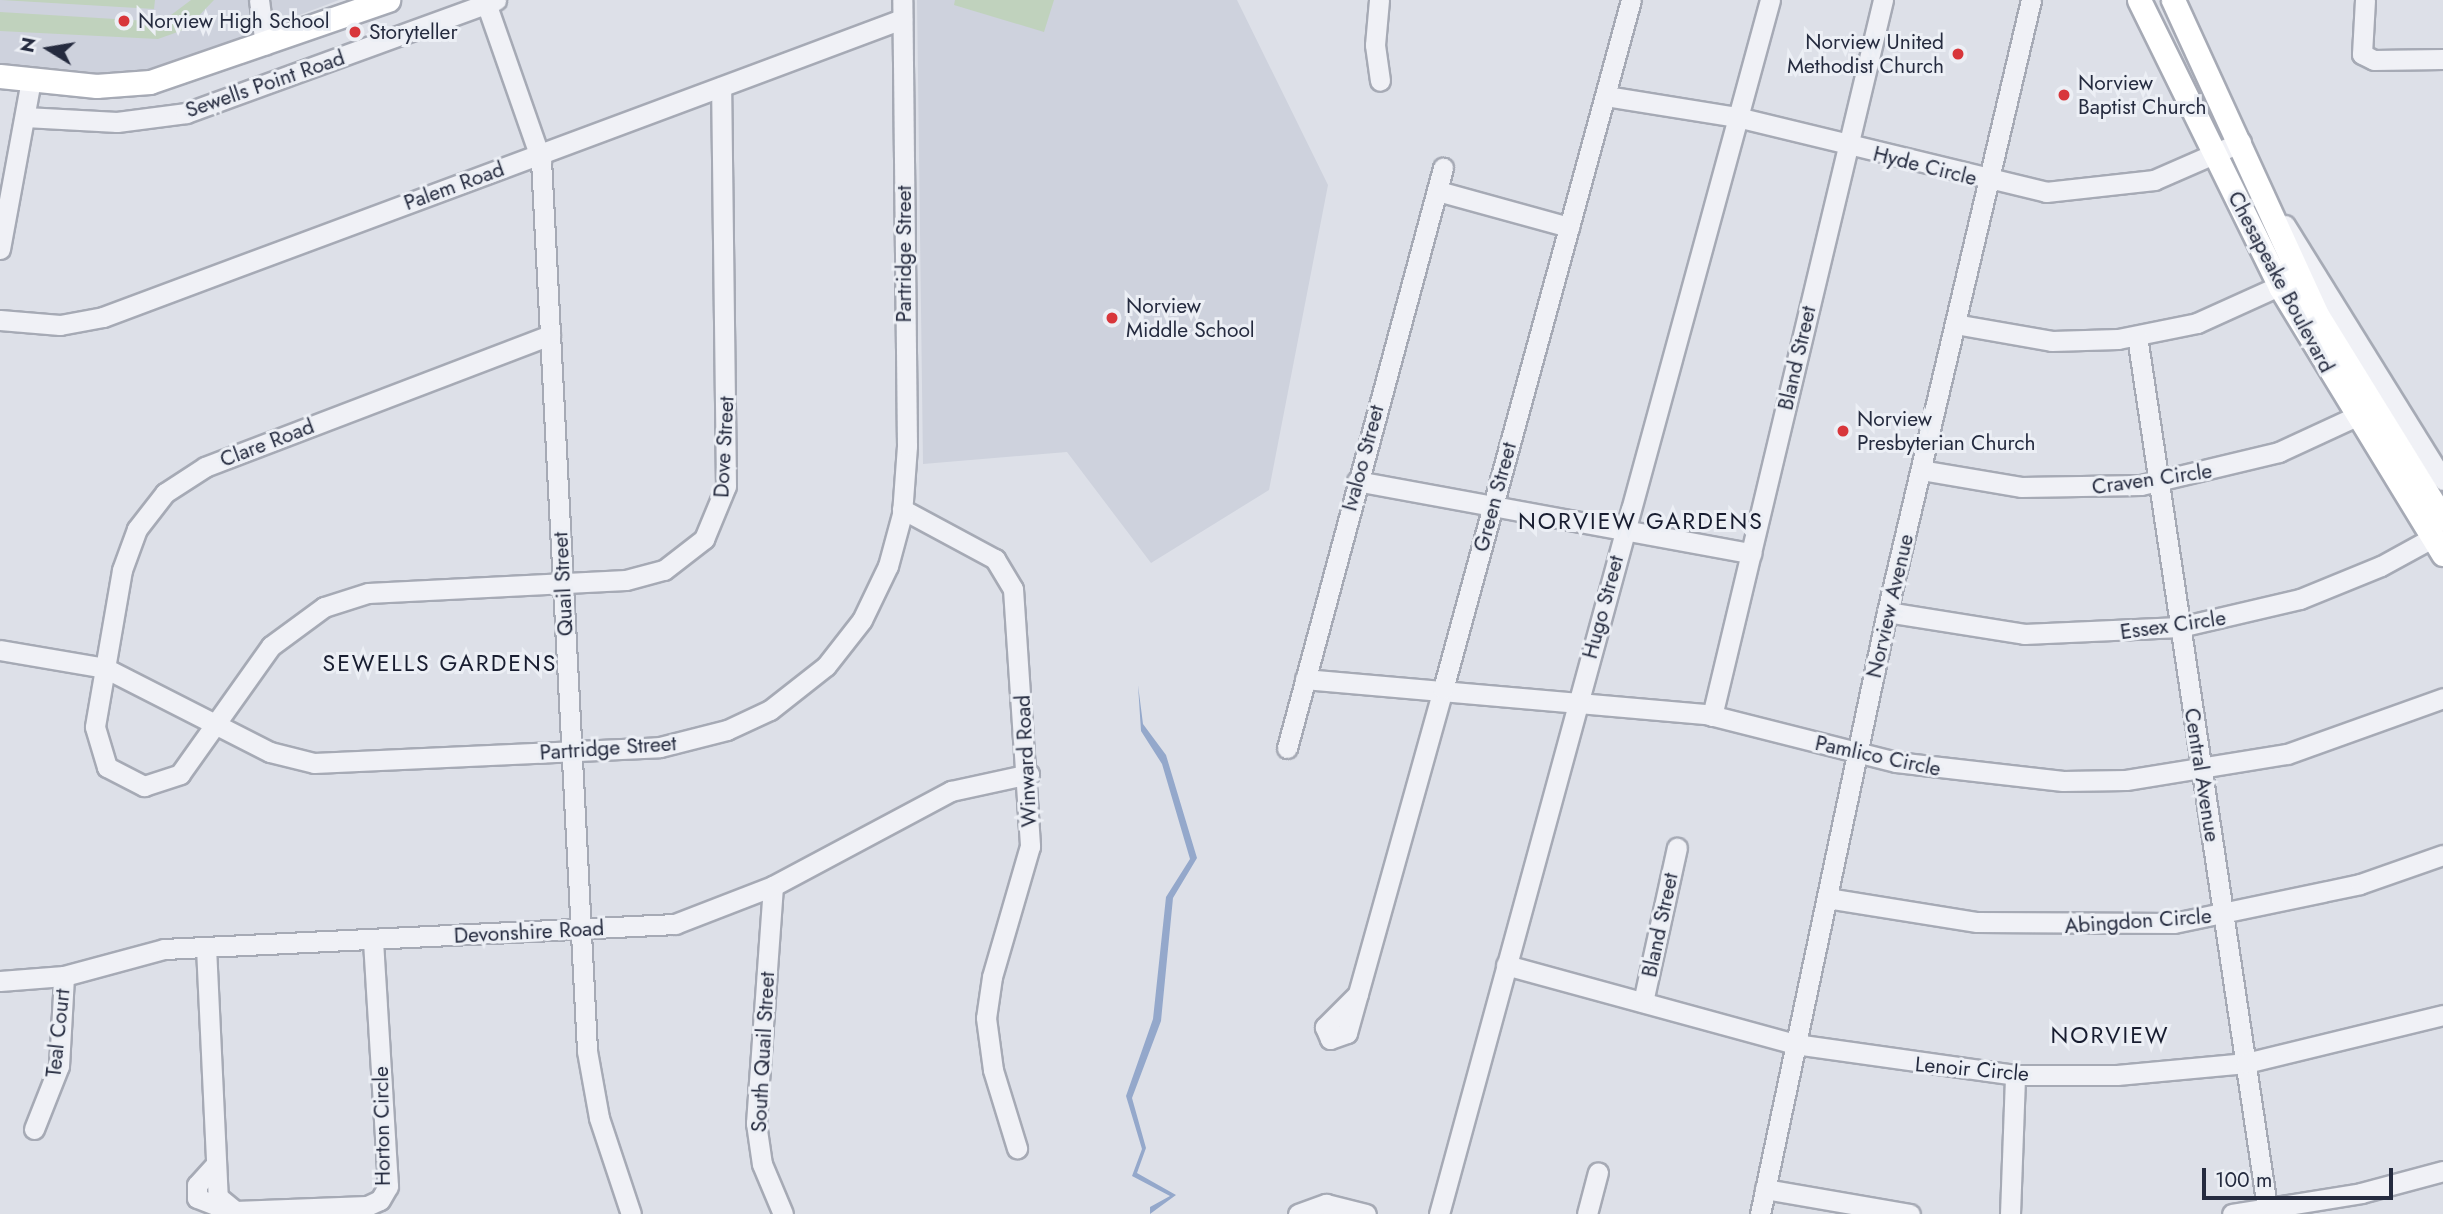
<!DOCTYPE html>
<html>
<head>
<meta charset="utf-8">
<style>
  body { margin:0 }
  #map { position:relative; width:2443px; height:1214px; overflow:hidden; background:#dde0e8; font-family:Jost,sans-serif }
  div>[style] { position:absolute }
  .built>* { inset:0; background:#ced2dd }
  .green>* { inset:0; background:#c0d2bd }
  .water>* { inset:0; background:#94a8cb }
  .roads { filter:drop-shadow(2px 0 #a6aab5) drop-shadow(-2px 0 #a6aab5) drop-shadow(0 2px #a6aab5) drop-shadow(0 -2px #a6aab5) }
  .minor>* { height:19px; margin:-9.5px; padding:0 9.5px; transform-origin:9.5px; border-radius:9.5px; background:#f0f1f6 }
  .major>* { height:23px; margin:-11.5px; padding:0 11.5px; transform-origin:11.5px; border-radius:11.5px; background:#fff }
  .dots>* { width:19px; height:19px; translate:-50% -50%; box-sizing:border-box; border:4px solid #eceff5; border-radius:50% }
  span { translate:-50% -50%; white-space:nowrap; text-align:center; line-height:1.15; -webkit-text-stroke:6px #eceff5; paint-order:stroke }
  .poi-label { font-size:21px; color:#252b3f }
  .left { translate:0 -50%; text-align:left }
  .right { translate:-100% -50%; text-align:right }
  .street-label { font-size:21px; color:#252b3f }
  .neighbourhood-label { font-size:23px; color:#181d30; letter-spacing:2px }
  .north { position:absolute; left:14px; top:14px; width:70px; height:70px; -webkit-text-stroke:5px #eceff5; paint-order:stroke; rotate:281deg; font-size:19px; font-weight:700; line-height:28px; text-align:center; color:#252b3f }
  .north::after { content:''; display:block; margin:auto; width:24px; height:32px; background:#252b3f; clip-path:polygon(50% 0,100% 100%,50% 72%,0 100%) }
  .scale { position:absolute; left:2202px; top:1168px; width:191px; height:32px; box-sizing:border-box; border:4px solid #252b3f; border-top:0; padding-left:9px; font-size:21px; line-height:24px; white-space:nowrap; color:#252b3f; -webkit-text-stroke:5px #eceff5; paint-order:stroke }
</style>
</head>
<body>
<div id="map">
  <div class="built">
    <div style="clip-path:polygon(0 0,250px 0,247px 43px,170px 69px,124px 75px,0 65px)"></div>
    <div style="clip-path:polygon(271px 0,339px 0,273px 25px)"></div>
    <div style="clip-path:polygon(917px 0,1237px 0,1328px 185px,1269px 490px,1151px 563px,1067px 452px,923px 464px)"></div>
  </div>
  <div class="green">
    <div style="clip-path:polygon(1px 0,155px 0,154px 9px)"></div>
    <div style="clip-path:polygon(191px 0,214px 0,186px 29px,158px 39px,0 31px,0 12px,148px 21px,167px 18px)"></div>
    <div style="clip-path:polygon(955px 0,1054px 0,1044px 32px,954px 5px)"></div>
  </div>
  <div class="water">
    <div style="clip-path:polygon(1138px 685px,1143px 724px,1166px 755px,1197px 858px,1173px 898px,1161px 1021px,1132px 1098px,1146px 1148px,1137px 1173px,1176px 1195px,1150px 1214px,1150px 1207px,1170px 1196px,1132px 1176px,1142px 1149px,1126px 1096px,1153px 1019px,1166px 897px,1190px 859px,1162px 764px,1141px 731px)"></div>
  </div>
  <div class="roads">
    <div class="minor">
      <div style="left:259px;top:0;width:45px;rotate:82.4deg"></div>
      <div style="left:485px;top:0;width:170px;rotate:70.7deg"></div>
      <div style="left:541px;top:160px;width:892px;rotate:87.04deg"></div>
      <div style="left:587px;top:1051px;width:68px;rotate:79.8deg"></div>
      <div style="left:599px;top:1118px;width:101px;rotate:71.6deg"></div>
      <div style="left:1379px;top:0;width:45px;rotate:95.1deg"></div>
      <div style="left:1375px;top:45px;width:36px;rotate:82deg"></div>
      <div style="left:2365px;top:0;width:54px;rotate:93.2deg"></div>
      <div style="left:2362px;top:54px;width:13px;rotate:27deg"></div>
      <div style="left:2374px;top:60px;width:69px;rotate:-0.8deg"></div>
      <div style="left:1606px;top:96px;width:133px;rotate:9.1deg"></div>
      <div style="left:1737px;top:117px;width:318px;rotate:13.6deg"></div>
      <div style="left:2046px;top:192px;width:109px;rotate:-6.3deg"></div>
      <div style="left:2154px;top:180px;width:95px;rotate:-23.6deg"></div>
      <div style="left:25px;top:117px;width:92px;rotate:3.1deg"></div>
      <div style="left:117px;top:122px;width:70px;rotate:-7.4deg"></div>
      <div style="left:186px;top:113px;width:330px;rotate:-20deg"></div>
      <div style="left:1438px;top:191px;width:136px;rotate:15.4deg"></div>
      <div style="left:2285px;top:225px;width:300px;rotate:58.2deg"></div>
      <div style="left:0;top:249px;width:172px;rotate:-79.6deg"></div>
      <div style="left:0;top:320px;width:60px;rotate:4.8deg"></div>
      <div style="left:60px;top:325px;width:44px;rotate:-10.5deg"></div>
      <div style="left:103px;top:317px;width:853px;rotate:-20.45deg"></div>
      <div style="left:1955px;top:324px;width:98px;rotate:9.9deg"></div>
      <div style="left:2052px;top:341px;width:66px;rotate:-1.7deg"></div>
      <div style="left:2118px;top:339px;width:81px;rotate:-11.4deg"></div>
      <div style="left:2197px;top:323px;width:104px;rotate:-24.4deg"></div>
      <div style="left:550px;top:335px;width:369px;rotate:159.1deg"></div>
      <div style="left:205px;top:467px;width:48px;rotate:147deg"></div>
      <div style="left:165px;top:493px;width:46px;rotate:127.9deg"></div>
      <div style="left:137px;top:529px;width:44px;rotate:110.1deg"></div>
      <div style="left:122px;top:570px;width:159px;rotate:99.8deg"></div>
      <div style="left:95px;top:727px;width:42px;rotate:73.3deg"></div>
      <div style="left:107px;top:767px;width:42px;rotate:27.2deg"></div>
      <div style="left:144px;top:786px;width:38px;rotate:-18deg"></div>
      <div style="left:180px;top:774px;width:157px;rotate:-54.6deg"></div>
      <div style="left:271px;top:646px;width:66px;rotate:-36.3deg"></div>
      <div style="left:324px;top:607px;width:46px;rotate:-17.7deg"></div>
      <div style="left:368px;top:593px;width:258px;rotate:-2.9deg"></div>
      <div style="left:626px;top:580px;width:39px;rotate:-15deg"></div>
      <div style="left:664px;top:570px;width:51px;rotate:-37.8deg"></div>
      <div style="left:704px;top:539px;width:57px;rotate:-67.5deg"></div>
      <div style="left:726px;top:486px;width:399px;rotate:-90.7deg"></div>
      <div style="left:2137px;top:336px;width:888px;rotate:81.51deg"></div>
      <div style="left:1921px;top:470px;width:101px;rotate:9.6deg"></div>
      <div style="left:2021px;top:487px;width:120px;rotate:-1deg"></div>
      <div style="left:2141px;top:485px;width:142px;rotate:-13.4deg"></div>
      <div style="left:2279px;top:452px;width:102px;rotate:-24.8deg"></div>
      <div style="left:1357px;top:481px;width:401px;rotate:10.4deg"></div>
      <div style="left:902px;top:509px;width:106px;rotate:28.3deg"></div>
      <div style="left:995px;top:559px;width:35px;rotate:59deg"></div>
      <div style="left:1013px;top:589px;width:258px;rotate:86.2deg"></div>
      <div style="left:1030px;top:846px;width:136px;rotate:106.2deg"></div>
      <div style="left:992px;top:977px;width:41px;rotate:98.3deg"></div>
      <div style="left:986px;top:1018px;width:52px;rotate:82.3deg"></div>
      <div style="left:993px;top:1070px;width:82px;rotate:72.9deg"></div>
      <div style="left:1887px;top:612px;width:139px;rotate:9.1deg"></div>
      <div style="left:2024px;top:634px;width:156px;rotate:-2.6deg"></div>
      <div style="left:2180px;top:627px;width:123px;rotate:-13.1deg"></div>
      <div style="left:2300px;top:599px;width:87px;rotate:-22.2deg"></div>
      <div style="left:2381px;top:566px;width:71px;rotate:-28.7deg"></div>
      <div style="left:0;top:650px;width:107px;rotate:9.7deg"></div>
      <div style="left:105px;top:668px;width:185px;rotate:27deg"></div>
      <div style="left:270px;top:752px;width:45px;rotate:14deg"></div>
      <div style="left:314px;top:763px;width:346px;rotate:-2.6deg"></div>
      <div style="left:660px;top:747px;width:69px;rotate:-14.2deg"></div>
      <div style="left:727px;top:730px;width:47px;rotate:-24.9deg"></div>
      <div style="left:770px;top:710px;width:71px;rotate:-38.2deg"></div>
      <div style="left:826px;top:666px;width:58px;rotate:-52deg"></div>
      <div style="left:862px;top:620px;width:60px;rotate:-64.3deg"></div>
      <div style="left:888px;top:566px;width:54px;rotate:-74.9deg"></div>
      <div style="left:902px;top:514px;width:68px;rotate:-85.8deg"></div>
      <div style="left:907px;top:446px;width:446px;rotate:-90.6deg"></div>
      <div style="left:1305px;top:679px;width:403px;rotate:5deg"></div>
      <div style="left:1706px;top:714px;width:196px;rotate:14.2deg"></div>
      <div style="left:1896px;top:762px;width:168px;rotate:6.5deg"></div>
      <div style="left:2063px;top:781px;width:63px;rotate:-0.9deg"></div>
      <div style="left:2126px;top:780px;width:163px;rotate:-9.2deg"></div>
      <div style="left:2287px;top:754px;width:166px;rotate:-19.7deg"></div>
      <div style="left:1712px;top:716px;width:736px;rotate:-76.57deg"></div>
      <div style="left:1287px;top:748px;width:601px;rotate:-74.95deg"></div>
      <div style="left:773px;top:886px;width:238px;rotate:94.1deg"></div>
      <div style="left:756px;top:1123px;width:41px;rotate:81.7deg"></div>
      <div style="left:762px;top:1164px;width:54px;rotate:67.2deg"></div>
      <div style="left:1827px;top:898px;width:152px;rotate:9.1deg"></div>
      <div style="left:1977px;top:922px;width:197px;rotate:0.3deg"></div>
      <div style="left:2174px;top:923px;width:190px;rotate:-11.8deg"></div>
      <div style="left:2360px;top:884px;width:88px;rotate:-19.3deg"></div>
      <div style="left:206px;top:947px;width:250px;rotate:87.3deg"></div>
      <div style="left:218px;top:1197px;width:22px;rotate:39deg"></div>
      <div style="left:235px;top:1211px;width:132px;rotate:-2.2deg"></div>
      <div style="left:367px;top:1206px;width:14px;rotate:-25deg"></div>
      <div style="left:380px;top:1200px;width:16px;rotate:-60deg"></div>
      <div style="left:388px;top:1186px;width:247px;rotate:-93.5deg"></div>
      <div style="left:1506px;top:965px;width:300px;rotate:15.3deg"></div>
      <div style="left:1795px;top:1044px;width:222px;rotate:8deg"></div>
      <div style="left:2015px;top:1075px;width:102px"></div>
      <div style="left:2117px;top:1075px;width:130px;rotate:-5.3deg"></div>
      <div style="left:2246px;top:1063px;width:203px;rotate:-13.7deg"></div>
      <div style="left:0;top:981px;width:64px;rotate:-4.5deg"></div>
      <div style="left:64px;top:976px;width:104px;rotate:-15.1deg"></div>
      <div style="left:164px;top:949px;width:512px;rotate:-2.8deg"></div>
      <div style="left:675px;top:924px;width:105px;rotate:-21.2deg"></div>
      <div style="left:773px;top:886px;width:202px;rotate:-28.1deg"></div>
      <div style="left:951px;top:791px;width:80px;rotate:-12.3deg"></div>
      <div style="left:1358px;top:994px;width:47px;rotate:135deg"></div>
      <div style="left:1325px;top:1027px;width:13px;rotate:67deg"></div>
      <div style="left:1330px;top:1039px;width:18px;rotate:-19deg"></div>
      <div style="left:1347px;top:1033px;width:357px;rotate:-74.4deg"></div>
      <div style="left:1443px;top:689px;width:714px;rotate:-74.74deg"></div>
      <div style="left:1643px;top:1002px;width:158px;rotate:-77.6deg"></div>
      <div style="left:34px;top:1129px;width:68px;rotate:-68.4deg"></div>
      <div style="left:59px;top:1066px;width:90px;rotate:-86.8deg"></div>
      <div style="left:215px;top:1165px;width:27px;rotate:132deg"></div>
      <div style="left:197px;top:1185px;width:13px;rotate:90deg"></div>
      <div style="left:197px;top:1198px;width:33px;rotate:21deg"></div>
      <div style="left:1765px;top:1189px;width:147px;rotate:9.8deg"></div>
      <div style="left:1298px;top:1214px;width:30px;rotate:-20deg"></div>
      <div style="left:1326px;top:1204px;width:41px;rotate:14deg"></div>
      <div style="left:1439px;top:1214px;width:1258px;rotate:-74.75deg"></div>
      <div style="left:1587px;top:1214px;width:43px;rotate:-75.3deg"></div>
      <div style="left:1760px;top:1214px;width:615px;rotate:-78.09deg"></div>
      <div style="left:1887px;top:612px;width:629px;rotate:-76.76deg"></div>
      <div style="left:2010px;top:1214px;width:139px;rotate:-87.9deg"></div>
      <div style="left:2232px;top:1214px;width:131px;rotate:-9.2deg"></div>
      <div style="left:2361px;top:1193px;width:85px;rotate:-15deg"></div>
    </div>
    <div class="major">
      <div style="left:2139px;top:0;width:320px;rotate:63.8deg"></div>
      <div style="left:2280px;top:287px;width:313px;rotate:58.6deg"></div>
      <div style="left:2173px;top:0;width:344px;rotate:65.4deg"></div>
      <div style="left:2316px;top:313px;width:242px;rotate:58.3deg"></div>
      <div style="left:0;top:76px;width:97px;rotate:5.9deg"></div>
      <div style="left:96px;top:86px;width:54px;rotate:-4.2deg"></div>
      <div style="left:150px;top:82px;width:252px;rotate:-19deg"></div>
    </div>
  </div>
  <div class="dots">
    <div style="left:124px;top:21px;background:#d8363b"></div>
    <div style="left:355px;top:32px;background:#d8363b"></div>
    <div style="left:1958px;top:54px;background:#d8363b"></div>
    <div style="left:2064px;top:95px;background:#d8363b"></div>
    <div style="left:1112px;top:318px;background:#d8363b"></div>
    <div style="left:1843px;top:431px;background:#d8363b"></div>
  </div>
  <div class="poi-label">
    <span class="left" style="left:138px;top:21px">Norview High School</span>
    <span class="left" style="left:369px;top:32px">Storyteller</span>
    <span class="right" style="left:1944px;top:54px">Norview United<br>Methodist Church</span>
    <span class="left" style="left:2078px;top:95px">Norview<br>Baptist Church</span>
    <span class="left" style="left:1126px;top:318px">Norview<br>Middle School</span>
    <span class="left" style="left:1857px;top:431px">Norview<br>Presbyterian Church</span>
  </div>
  <div class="street-label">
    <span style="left:265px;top:84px;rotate:-19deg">Sewells Point Road</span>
    <span style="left:1925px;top:166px;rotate:14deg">Hyde Circle</span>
    <span style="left:454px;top:186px;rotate:-20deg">Palem Road</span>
    <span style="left:904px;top:254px;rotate:-90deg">Partridge Street</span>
    <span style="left:2281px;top:282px;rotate:62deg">Chesapeake Boulevard</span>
    <span style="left:1797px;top:358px;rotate:-77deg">Bland Street</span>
    <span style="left:267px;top:443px;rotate:-21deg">Clare Road</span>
    <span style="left:724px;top:447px;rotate:-87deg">Dove Street</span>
    <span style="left:1363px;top:458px;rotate:-75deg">Ivaloo Street</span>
    <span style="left:2152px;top:479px;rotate:-8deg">Craven Circle</span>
    <span style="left:1495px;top:497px;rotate:-75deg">Green Street</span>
    <span style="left:563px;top:584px;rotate:-93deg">Quail Street</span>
    <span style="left:1890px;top:606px;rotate:-77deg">Norview Avenue</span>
    <span style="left:1603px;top:607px;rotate:-75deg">Hugo Street</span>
    <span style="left:2173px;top:625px;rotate:-8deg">Essex Circle</span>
    <span style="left:608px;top:748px;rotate:-4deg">Partridge Street</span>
    <span style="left:1878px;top:756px;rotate:12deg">Pamlico Circle</span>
    <span style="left:1026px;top:761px;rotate:-93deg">Winward Road</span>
    <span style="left:2202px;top:775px;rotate:81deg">Central Avenue</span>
    <span style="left:2138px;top:921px;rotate:-4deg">Abingdon Circle</span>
    <span style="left:1660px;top:925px;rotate:-78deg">Bland Street</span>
    <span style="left:529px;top:932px;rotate:-3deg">Devonshire Road</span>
    <span style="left:58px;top:1033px;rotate:-84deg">Teal Court</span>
    <span style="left:763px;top:1052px;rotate:-87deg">South Quail Street</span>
    <span style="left:1972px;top:1069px;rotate:5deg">Lenoir Circle</span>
    <span style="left:382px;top:1126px;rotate:-91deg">Horton Circle</span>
  </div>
  <div class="neighbourhood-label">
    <span style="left:1641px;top:521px">NORVIEW GARDENS</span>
    <span style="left:440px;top:663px">SEWELLS GARDENS</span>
    <span style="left:2110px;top:1035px">NORVIEW</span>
  </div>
  <div class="north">N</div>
  <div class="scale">100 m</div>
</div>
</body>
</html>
